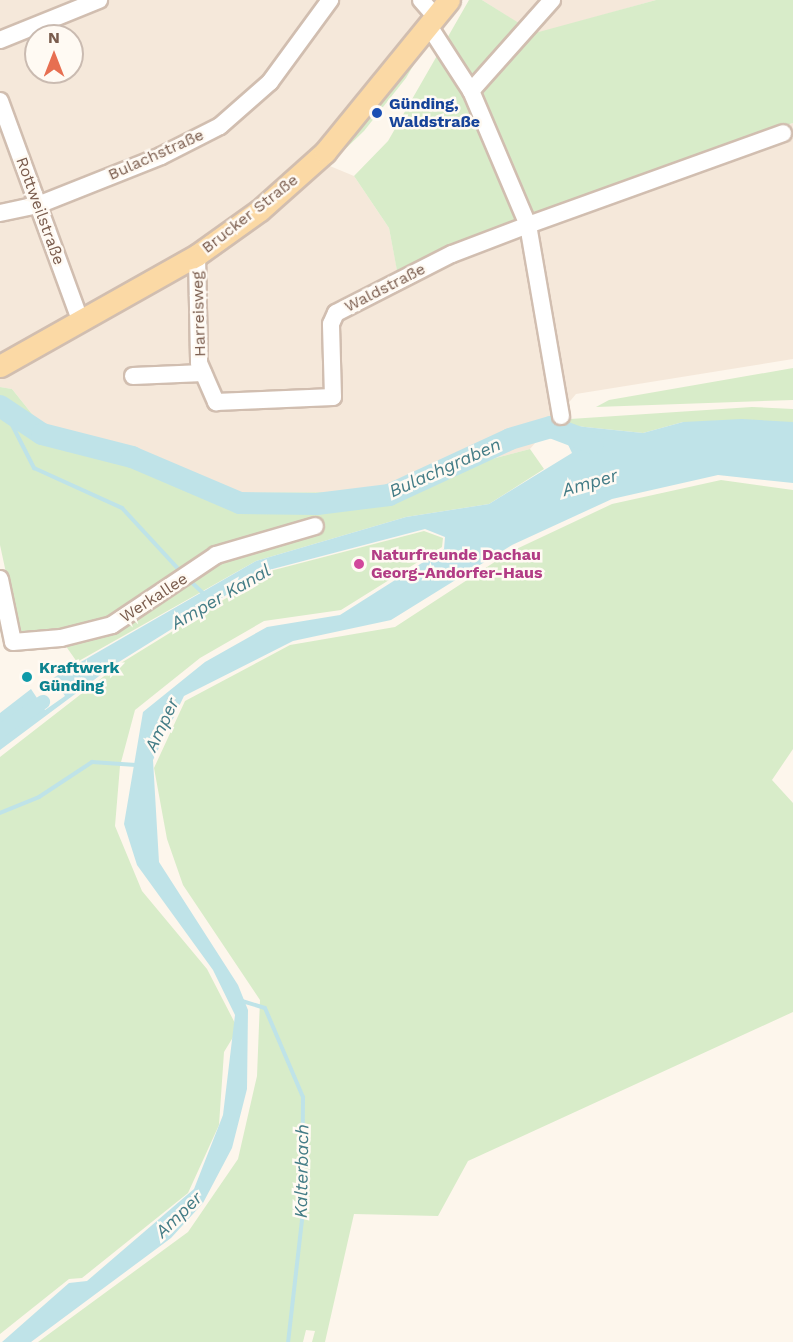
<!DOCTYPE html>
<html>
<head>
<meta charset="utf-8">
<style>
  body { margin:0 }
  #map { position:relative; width:793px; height:1342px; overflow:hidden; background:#fdf6ec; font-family:"Work Sans",sans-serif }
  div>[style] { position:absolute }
  .residential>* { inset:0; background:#f5e8da }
  .green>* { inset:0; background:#d8ecc9 }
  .water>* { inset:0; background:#bfe3e8 }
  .stream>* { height:4px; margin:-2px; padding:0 2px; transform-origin:2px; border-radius:2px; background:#bfe3e8 }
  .canal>* { height:14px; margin:-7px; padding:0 7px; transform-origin:7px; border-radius:7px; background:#bfe3e8 }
  .river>* { height:22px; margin:-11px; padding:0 11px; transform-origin:11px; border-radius:11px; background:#bfe3e8 }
  .roads { filter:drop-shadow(2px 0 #d1beb0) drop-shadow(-2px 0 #d1beb0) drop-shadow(0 2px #d1beb0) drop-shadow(0 -2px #d1beb0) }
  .minor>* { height:16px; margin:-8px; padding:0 8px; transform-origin:8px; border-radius:8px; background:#fff }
  .major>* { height:21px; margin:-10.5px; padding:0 10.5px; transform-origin:10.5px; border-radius:10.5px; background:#fbd9a5 }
  .dots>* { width:16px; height:16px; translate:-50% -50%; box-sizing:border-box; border:3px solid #fffaf3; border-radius:50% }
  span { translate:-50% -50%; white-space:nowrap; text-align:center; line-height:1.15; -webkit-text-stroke:5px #fffaf3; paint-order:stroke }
  .transit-label { font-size:16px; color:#164399; font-weight:700 }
  .left { translate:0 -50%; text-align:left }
  .street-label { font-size:16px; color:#7a5c4d }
  .hotel-label { font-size:16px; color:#b23c85; font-weight:700 }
  .culture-label { font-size:16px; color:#0d838f; font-weight:700 }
  .water-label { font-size:18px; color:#437c86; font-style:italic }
  .north { position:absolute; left:24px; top:24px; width:60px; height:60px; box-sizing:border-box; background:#fffaf3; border:2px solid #cabbb1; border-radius:50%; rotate:0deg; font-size:16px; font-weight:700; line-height:24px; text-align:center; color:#7a5c4d }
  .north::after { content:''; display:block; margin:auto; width:21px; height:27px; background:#e76f51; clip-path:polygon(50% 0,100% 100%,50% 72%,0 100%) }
</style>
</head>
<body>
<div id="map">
  <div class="residential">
    <div style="clip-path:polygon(evenodd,0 0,438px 0,313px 159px,354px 176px,389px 228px,398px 275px,719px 146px,793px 123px,793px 359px,576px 394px,530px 449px,365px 492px,236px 493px,131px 447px,44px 429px,12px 389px,0 387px,0 0,36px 36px,72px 36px,72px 72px,36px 72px,36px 36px)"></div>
    <div style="clip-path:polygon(482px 0,656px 0,535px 34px)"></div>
  </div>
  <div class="green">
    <div style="clip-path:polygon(469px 0,482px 0,535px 33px,656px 0,793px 0,793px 123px,719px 146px,621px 192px,398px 276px,389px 228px,354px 176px,388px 141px)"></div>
    <div style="clip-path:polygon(412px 58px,417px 59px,406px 78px,364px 131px,315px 178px,298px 186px)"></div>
    <div style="clip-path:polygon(793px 368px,793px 400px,596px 407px,609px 400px)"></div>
    <div style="clip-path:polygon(0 387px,12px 389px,44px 429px,131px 447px,236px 493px,365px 492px,530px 449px,544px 469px,489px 504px,406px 517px,256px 561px,77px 662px,56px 632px,22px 637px,14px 610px,0 545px)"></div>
    <div style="clip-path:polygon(752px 407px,793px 409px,793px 422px,683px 422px,643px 433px,566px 425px,570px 419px)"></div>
    <div style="clip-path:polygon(721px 480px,793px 490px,793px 749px,772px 780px,793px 803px,793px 1012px,468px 1161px,438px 1216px,354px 1214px,325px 1342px,312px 1342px,315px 1331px,306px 1330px,303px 1342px,38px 1342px,188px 1232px,238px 1159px,257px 1076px,260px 1000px,183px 885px,167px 839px,154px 768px,185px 701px,290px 645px,395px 627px,510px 552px,612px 504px)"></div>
    <div style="clip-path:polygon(424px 531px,443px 538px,442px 547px,341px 610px,264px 621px,200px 658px,135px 710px,120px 766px,115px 826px,142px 891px,207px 969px,238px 1029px,224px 1052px,219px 1125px,188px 1193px,82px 1278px,69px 1279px,0 1334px,0 757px,121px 663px,270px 571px)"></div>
  </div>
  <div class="water">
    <div style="clip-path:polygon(742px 419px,793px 422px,793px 483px,718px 475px,612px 499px,512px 545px,391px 620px,293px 641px,184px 696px,153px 760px,159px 862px,238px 985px,248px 1010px,247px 1089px,232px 1148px,203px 1203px,171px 1238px,31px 1342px,2px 1342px,69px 1283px,87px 1281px,194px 1189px,223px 1115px,235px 1015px,213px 970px,137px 865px,124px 824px,143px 712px,205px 662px,267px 627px,340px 615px,444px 549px,445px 537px,425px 529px,265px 571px,114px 665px,0 750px,0 713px,31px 689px,45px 710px,65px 696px,53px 678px,256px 561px,406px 517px,489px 504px,572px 453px,563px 434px,566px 425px,643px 433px,683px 422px)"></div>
  </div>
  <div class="stream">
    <div style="left:6px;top:413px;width:62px;rotate:63deg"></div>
    <div style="left:34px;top:468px;width:97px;rotate:24.4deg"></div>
    <div style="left:122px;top:508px;width:88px;rotate:47.3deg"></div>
    <div style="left:188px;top:579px;width:22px;rotate:43deg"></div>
    <div style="left:0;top:813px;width:42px;rotate:-22.3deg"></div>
    <div style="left:39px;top:797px;width:64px;rotate:-33.4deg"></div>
    <div style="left:92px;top:762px;width:44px;rotate:3.9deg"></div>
    <div style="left:242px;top:1001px;width:24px;rotate:17deg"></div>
    <div style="left:265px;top:1008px;width:97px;rotate:66.9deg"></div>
    <div style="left:303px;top:1097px;width:123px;rotate:90.5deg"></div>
    <div style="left:302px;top:1220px;width:123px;rotate:96.5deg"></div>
  </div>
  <div class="canal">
    <div style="left:0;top:731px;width:52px;rotate:-34deg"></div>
  </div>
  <div class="river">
    <div style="left:0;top:406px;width:50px;rotate:33.7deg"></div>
    <div style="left:42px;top:434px;width:93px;rotate:14.3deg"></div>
    <div style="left:132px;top:457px;width:117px;rotate:23.1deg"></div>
    <div style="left:240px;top:503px;width:77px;rotate:0.7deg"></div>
    <div style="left:317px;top:504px;width:73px;rotate:-7.1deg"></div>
    <div style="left:389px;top:495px;width:133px;rotate:-24.8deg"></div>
    <div style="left:510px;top:439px;width:43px;rotate:-16.3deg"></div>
    <div style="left:551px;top:427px;width:45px;rotate:20.9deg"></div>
  </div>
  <div class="roads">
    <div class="minor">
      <div style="left:421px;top:0;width:23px;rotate:49deg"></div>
      <div style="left:0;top:40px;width:107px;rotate:-22deg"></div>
      <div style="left:471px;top:91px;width:122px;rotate:-48.3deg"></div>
      <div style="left:0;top:101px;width:235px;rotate:69.9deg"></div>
      <div style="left:0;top:213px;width:39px;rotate:-12deg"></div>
      <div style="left:38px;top:205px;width:132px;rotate:-21.7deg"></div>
      <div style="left:161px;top:156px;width:66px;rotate:-27deg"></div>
      <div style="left:220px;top:126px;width:67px;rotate:-41.3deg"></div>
      <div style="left:270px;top:82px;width:102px;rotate:-53.8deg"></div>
      <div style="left:197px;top:255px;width:108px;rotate:88.9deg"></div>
      <div style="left:199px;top:363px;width:43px;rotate:66.4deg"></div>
      <div style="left:216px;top:402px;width:117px;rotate:-2.4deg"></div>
      <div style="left:333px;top:397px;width:73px;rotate:-91.6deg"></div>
      <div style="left:331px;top:324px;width:12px;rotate:-66deg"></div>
      <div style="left:336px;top:313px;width:130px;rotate:-27deg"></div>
      <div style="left:452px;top:254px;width:81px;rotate:-20.9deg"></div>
      <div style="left:528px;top:225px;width:146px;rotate:-113deg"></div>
      <div style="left:471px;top:91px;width:77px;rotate:-122.9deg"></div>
      <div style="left:133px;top:376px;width:70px;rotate:-2.5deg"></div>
      <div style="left:561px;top:416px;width:194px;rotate:-99.8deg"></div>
      <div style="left:528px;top:225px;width:271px;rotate:-19.8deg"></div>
      <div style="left:0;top:579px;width:64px;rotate:78.3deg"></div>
      <div style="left:13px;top:642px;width:48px;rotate:-4.8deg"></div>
      <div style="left:61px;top:638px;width:53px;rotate:-14.3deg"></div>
      <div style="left:112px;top:625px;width:125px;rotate:-33.9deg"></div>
      <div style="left:216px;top:555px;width:103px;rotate:-16.3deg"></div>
    </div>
    <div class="major">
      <div style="left:0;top:366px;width:226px;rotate:-29.4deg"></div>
      <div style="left:197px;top:255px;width:77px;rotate:-35.5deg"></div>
      <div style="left:260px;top:210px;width:87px;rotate:-41.7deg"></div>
      <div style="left:325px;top:152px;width:196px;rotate:-50.8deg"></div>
    </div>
  </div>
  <div class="dots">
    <div style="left:377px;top:113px;background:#1a4fb4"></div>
    <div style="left:359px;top:564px;background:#d1479c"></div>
    <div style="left:27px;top:677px;background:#0f9aa8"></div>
  </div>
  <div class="transit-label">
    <span class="left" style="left:389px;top:113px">Günding,<br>Waldstraße</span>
  </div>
  <div class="street-label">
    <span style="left:156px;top:155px;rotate:-24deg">Bulachstraße</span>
    <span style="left:40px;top:211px;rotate:70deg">Rottweilstraße</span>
    <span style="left:250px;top:214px;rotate:-38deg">Brucker Straße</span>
    <span style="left:385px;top:288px;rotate:-27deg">Waldstraße</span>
    <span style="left:199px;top:314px;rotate:-92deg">Harreisweg</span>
    <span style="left:154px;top:598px;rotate:-33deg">Werkallee</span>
  </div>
  <div class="hotel-label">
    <span class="left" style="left:371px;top:564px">Naturfreunde Dachau<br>Georg-Andorfer-Haus</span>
  </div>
  <div class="culture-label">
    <span class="left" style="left:39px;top:677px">Kraftwerk<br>Günding</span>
  </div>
  <div class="water-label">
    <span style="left:445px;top:468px;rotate:-24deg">Bulachgraben</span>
    <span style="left:590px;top:483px;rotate:-16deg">Amper</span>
    <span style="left:221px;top:597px;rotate:-30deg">Amper Kanal</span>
    <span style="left:162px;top:725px;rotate:-65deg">Amper</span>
    <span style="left:302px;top:1171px;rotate:-89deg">Kalterbach</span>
    <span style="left:179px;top:1215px;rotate:-44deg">Amper</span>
  </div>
  <div class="north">N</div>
</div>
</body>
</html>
